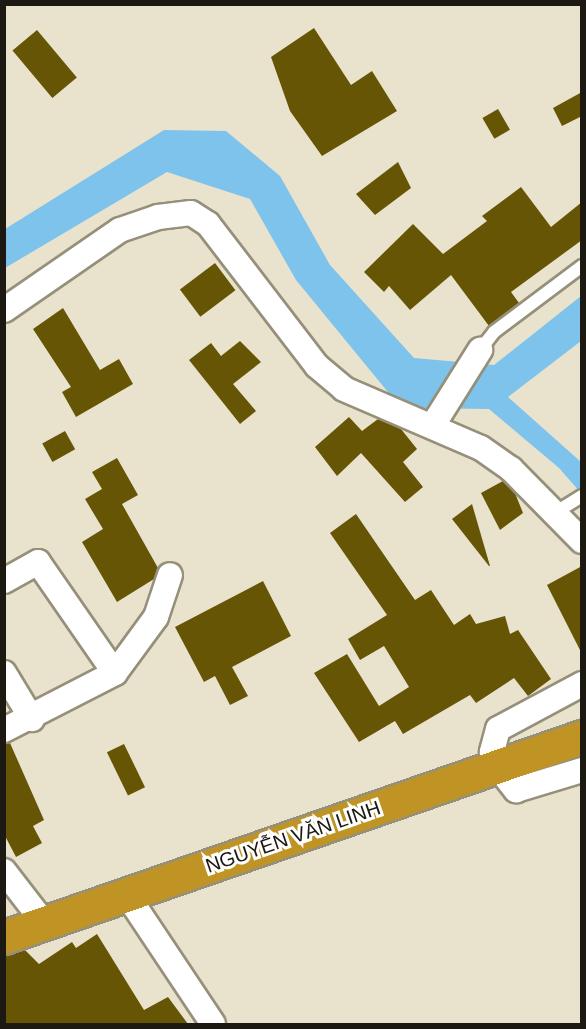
<!DOCTYPE html>
<html>
<head>
<meta charset="utf-8">
<style>
  body { margin:0 }
  #map { position:relative; width:586px; height:1029px; overflow:hidden; background:#e9e3cd; font-family:Arial,sans-serif }
  div>[style] { position:absolute }
  .water>* { inset:0; background:#7ec3ec }
  .building>* { inset:0; background:#665504; transform-origin:0 0 }
  .roads { filter:drop-shadow(2px 0 #96907b) drop-shadow(-2px 0 #96907b) drop-shadow(0 2px #96907b) drop-shadow(0 -2px #96907b) }
  .lane>* { height:12px; margin:-6px; padding:0 6px; transform-origin:6px; border-radius:6px; background:#fff }
  .street>* { height:24px; margin:-12px; padding:0 12px; transform-origin:12px; border-radius:12px; background:#fff }
  .highway>* { height:33px; margin:-16.5px; padding:0 16.5px; transform-origin:16.5px; border-radius:16.5px; background:#c09325 }
  span { translate:-50% -50%; white-space:nowrap; text-align:center; line-height:1.15; -webkit-text-stroke:6px #fff; paint-order:stroke }
  .street-label { font-size:20px; color:#1b1911 }
  .frame { position:absolute; inset:0; border:6px solid #1b1911; pointer-events:none }
</style>
</head>
<body>
<div id="map">
  <div class="water">
    <div style="clip-path:polygon(164px 130px,226px 131px,280px 176px,330px 265px,414px 358px,494px 365px,581px 296px,581px 341px,508px 397px,581px 462px,581px 493px,559px 468px,489px 409px,401px 408px,296px 280px,250px 199px,167px 172px,5px 268px,5px 229px)"></div>
  </div>
  <div class="building">
    <div style="clip-path:polygon(314px 28px,351px 85px,372px 71px,397px 111px,322px 156px,290px 111px,271px 57px)"></div>
    <div style="left:37px;top:30px;width:62px;height:32px;rotate:50deg"></div>
    <div style="clip-path:polygon(582px 92px,582px 116px,562px 126px,553px 108px)"></div>
    <div style="left:498px;top:109px;width:24px;height:18px;rotate:60deg"></div>
    <div style="clip-path:polygon(398px 162px,411px 188px,375px 215px,356px 194px)"></div>
    <div style="clip-path:polygon(521px 187px,551px 227px,582px 202px,582px 240px,511px 292px,519px 303px,489px 326px,451px 275px,410px 310px,389px 286px,384px 292px,364px 272px,413px 224px,443px 254px,487px 221px,482px 216px)"></div>
    <div style="left:215px;top:263px;width:34px;height:44px;rotate:53deg"></div>
    <div style="clip-path:polygon(63px 308px,100px 370px,119px 359px,133px 384px,76px 417px,62px 392px,71px 387px,33px 329px)"></div>
    <div style="clip-path:polygon(240px 341px,261px 362px,233px 384px,256px 411px,240px 424px,189px 360px,211px 343px,221px 356px)"></div>
    <div style="clip-path:polygon(349px 417px,362px 431px,378px 419px,401px 429px,417px 449px,403px 462px,423px 487px,405px 502px,361px 453px,337px 476px,315px 447px)"></div>
    <div style="left:65px;top:431px;width:21px;height:26px;rotate:61deg"></div>
    <div style="clip-path:polygon(117px 458px,138px 495px,122px 504px,158px 568px,154px 579px,117px 602px,82px 542px,103px 529px,85px 499px,102px 489px,92px 472px)"></div>
    <div style="clip-path:polygon(503px 481px,515px 493px,523px 513px,500px 530px,481px 493px)"></div>
    <div style="clip-path:polygon(472px 504px,490px 566px,489px 566px,452px 519px)"></div>
    <div style="clip-path:polygon(356px 514px,415px 600px,431px 590px,454px 625px,470px 614px,476px 624px,505px 616px,510px 634px,518px 630px,551px 679px,528px 696px,514px 678px,476px 703px,470px 695px,403px 734px,395px 721px,359px 742px,314px 673px,347px 654px,379px 706px,409px 687px,384px 646px,360px 660px,348px 639px,387px 615px,330px 533px)"></div>
    <div style="clip-path:polygon(582px 566px,582px 654px,547px 585px)"></div>
    <div style="clip-path:polygon(263px 581px,291px 636px,232px 667px,248px 696px,230px 705px,215px 676px,204px 682px,175px 627px)"></div>
    <div style="clip-path:polygon(10px 743px,44px 820px,33px 826px,42px 843px,16px 857px,4px 834px,4px 744px)"></div>
    <div style="left:124px;top:744px;width:48px;height:19px;rotate:64deg"></div>
    <div style="clip-path:polygon(97px 934px,144px 1010px,168px 997px,188px 1024px,4px 1024px,4px 955px,25px 950px,39px 964px,72px 942px,76px 948px)"></div>
  </div>
  <div class="roads">
    <div class="lane">
      <div style="left:480px;top:350px;width:23px;rotate:-52deg"></div>
      <div style="left:494px;top:332px;width:110px;rotate:-36.9deg"></div>
      <div style="left:553px;top:514px;width:34px;rotate:-32deg"></div>
    </div>
    <div class="street">
      <div style="left:4px;top:310px;width:141px;rotate:-34.6deg"></div>
      <div style="left:120px;top:230px;width:40px;rotate:-18.9deg"></div>
      <div style="left:158px;top:217px;width:33px;rotate:-7deg"></div>
      <div style="left:191px;top:213px;width:20px;rotate:33deg"></div>
      <div style="left:208px;top:224px;width:179px;rotate:52.5deg"></div>
      <div style="left:317px;top:366px;width:35px;rotate:40deg"></div>
      <div style="left:344px;top:389px;width:149px;rotate:23.3deg"></div>
      <div style="left:481px;top:448px;width:37px;rotate:35deg"></div>
      <div style="left:511px;top:469px;width:101px;rotate:45.4deg"></div>
      <div style="left:433px;top:425px;width:89px;rotate:-57.9deg"></div>
      <div style="left:4px;top:581px;width:39px;rotate:-29deg"></div>
      <div style="left:38px;top:562px;width:135px;rotate:55.3deg"></div>
      <div style="left:115px;top:673px;width:125px;rotate:152.8deg"></div>
      <div style="left:4px;top:673px;width:54px;rotate:58.7deg"></div>
      <div style="left:115px;top:673px;width:69px;rotate:-53.8deg"></div>
      <div style="left:156px;top:617px;width:44px;rotate:-71.6deg"></div>
      <div style="left:582px;top:684px;width:95px;rotate:151.8deg"></div>
      <div style="left:498px;top:729px;width:24px;rotate:105deg"></div>
      <div style="left:492px;top:752px;width:15px;rotate:70deg"></div>
      <div style="left:497px;top:766px;width:31px;rotate:52deg"></div>
      <div style="left:516px;top:790px;width:69px;rotate:-16.9deg"></div>
      <div style="left:4px;top:871px;width:67px;rotate:52.3deg"></div>
      <div style="left:127px;top:895px;width:155px;rotate:56.3deg"></div>
    </div>
    <div class="highway">
      <div style="left:4px;top:937px;width:612px;rotate:-19.09deg"></div>
    </div>
  </div>
  <div class="street-label">
    <span style="left:293px;top:837px;rotate:-19deg">NGUYỄN VĂN LINH</span>
  </div>
  <div class="frame"></div>
</div>
</body>
</html>
